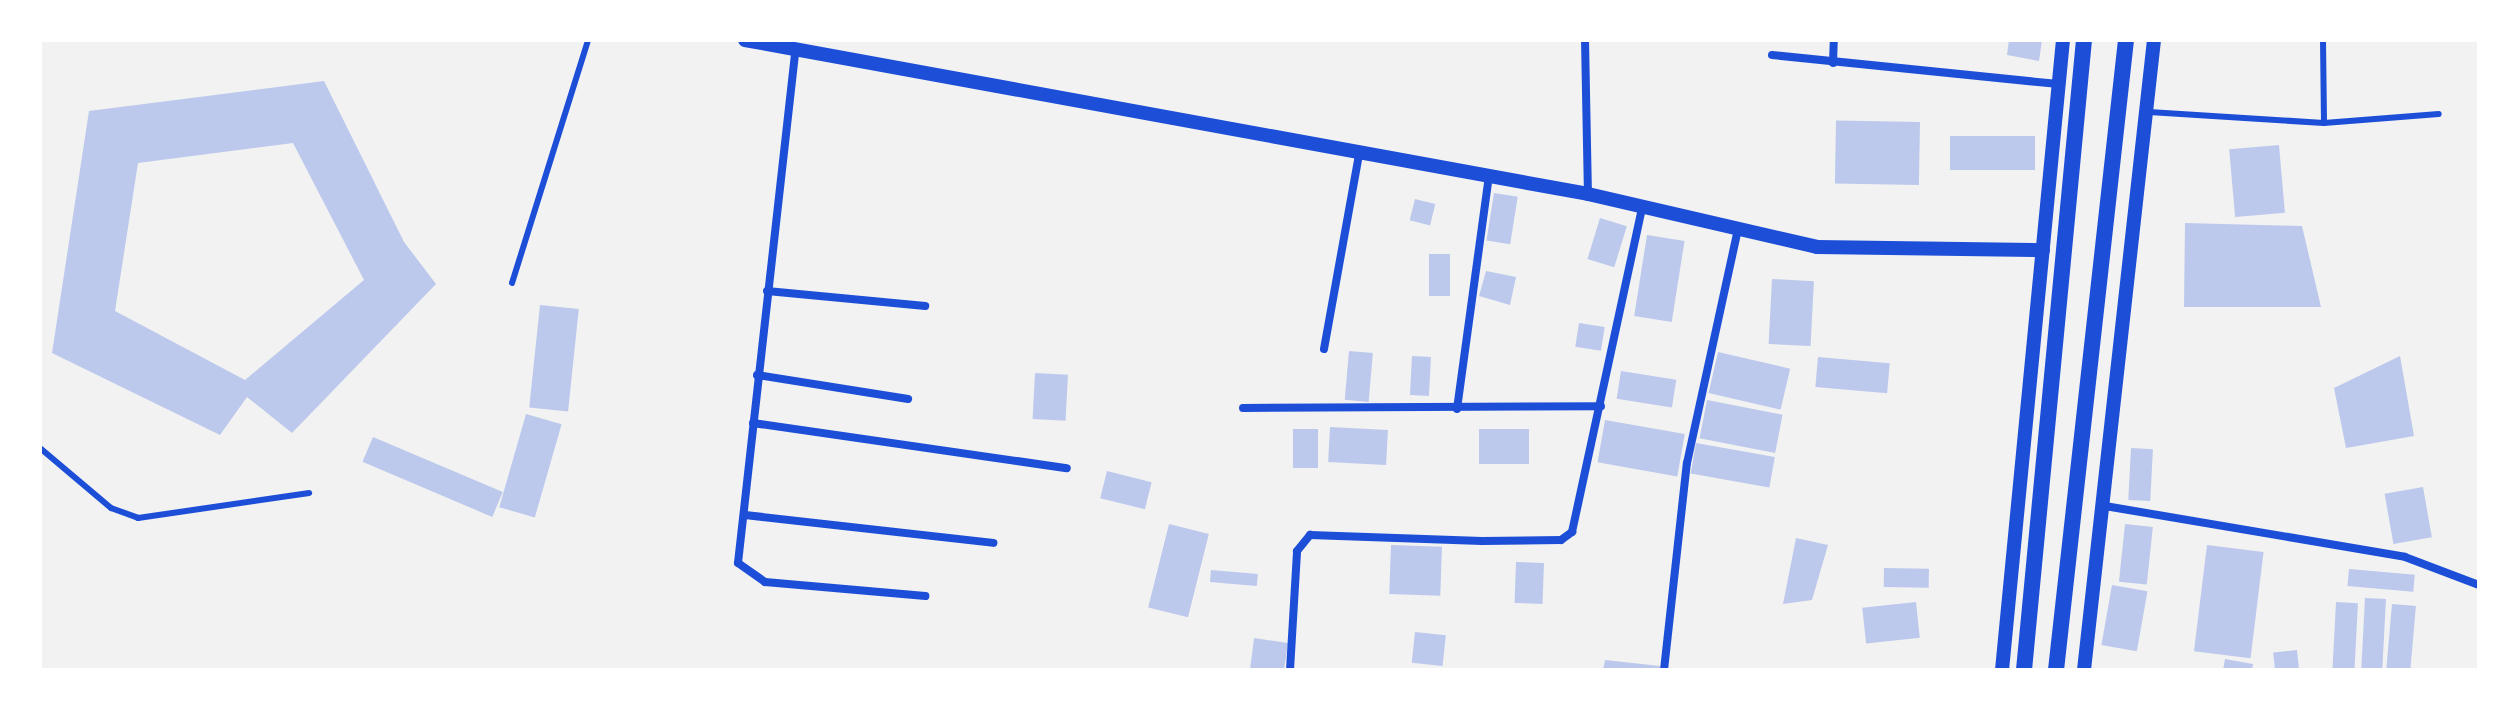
<!DOCTYPE html>
<html>
<head>
<meta charset="utf-8">
<style>
  body { margin:0 }
  #map { position:relative; width:2519px; height:710px; overflow:hidden; background:#f2f2f2; font-family:"Source Serif 4",serif }
  div>[style] { position:absolute }
  .building>* { inset:0; background:#bdc9ec; transform-origin:0 0 }
  .service>* { height:6px; margin:-3px; padding:0 3px; transform-origin:3px; border-radius:3px; background:#1d4ed8 }
  .minor>* { height:8px; margin:-4px; padding:0 4px; transform-origin:4px; border-radius:4px; background:#1d4ed8 }
  .tertiary>* { height:14px; margin:-7px; padding:0 7px; transform-origin:7px; border-radius:7px; background:#1d4ed8 }
  .secondary>* { height:16px; margin:-8px; padding:0 8px; transform-origin:8px; border-radius:8px; background:#1d4ed8 }
  span { translate:-50% -50%; white-space:nowrap; text-align:center; line-height:1.15; -webkit-text-stroke:7px #fff; paint-order:stroke }
  .frame { position:absolute; inset:0; border:42px solid #fff; pointer-events:none }
</style>
</head>
<body>
<div id="map">
  <div class="building">
    <div style="clip-path:polygon(2009px 40px,2042px 40px,2039px 61px,2007px 55px)"></div>
    <div style="clip-path:polygon(evenodd,324px 81px,404px 242px,436px 284px,292px 433px,247px 397px,220px 435px,52px 353px,89px 111px,324px 81px,293px 143px,364px 280px,245px 380px,115px 311px,138px 163px,293px 143px)"></div>
    <div style="left:1920px;top:122px;width:63px;height:84px;rotate:91deg"></div>
    <div style="left:1950px;top:136px;width:85px;height:34px"></div>
    <div style="left:2279px;top:145px;width:68px;height:50px;rotate:85deg"></div>
    <div style="left:1494px;top:193px;width:24px;height:48px;rotate:9deg"></div>
    <div style="left:1415px;top:199px;width:21px;height:22px;rotate:14deg"></div>
    <div style="left:1600px;top:218px;width:28px;height:43px;rotate:17deg"></div>
    <div style="clip-path:polygon(2185px 223px,2302px 226px,2321px 307px,2184px 307px)"></div>
    <div style="left:1647px;top:235px;width:38px;height:82px;rotate:9deg"></div>
    <div style="left:1429px;top:254px;width:21px;height:42px"></div>
    <div style="clip-path:polygon(1486px 271px,1516px 277px,1510px 305px,1479px 296px)"></div>
    <div style="left:1772px;top:279px;width:42px;height:65px;rotate:3deg"></div>
    <div style="left:540px;top:305px;width:39px;height:103px;rotate:6deg"></div>
    <div style="left:1579px;top:323px;width:26px;height:24px;rotate:9deg"></div>
    <div style="left:1349px;top:351px;width:24px;height:49px;rotate:5deg"></div>
    <div style="left:1718px;top:352px;width:74px;height:42px;rotate:13deg"></div>
    <div style="left:1412px;top:356px;width:19px;height:39px;rotate:3deg"></div>
    <div style="clip-path:polygon(2400px 356px,2414px 436px,2346px 448px,2334px 388px)"></div>
    <div style="left:1818px;top:357px;width:72px;height:30px;rotate:5deg"></div>
    <div style="left:1621px;top:371px;width:56px;height:28px;rotate:9deg"></div>
    <div style="left:1035px;top:373px;width:33px;height:46px;rotate:3deg"></div>
    <div style="left:1707px;top:400px;width:77px;height:39px;rotate:11deg"></div>
    <div style="left:526px;top:414px;width:37px;height:97px;rotate:16deg"></div>
    <div style="left:1605px;top:420px;width:81px;height:43px;rotate:10deg"></div>
    <div style="left:1330px;top:427px;width:58px;height:35px;rotate:3deg"></div>
    <div style="left:1293px;top:429px;width:25px;height:39px"></div>
    <div style="left:1479px;top:429px;width:50px;height:35px"></div>
    <div style="left:373px;top:437px;width:141px;height:27px;rotate:23deg"></div>
    <div style="left:1696px;top:443px;width:80px;height:31px;rotate:10deg"></div>
    <div style="left:2131px;top:448px;width:22px;height:52px;rotate:3deg"></div>
    <div style="left:1107px;top:471px;width:46px;height:28px;rotate:14deg"></div>
    <div style="left:2423px;top:487px;width:51px;height:39px;rotate:80deg"></div>
    <div style="left:1169px;top:524px;width:41px;height:86px;rotate:14deg"></div>
    <div style="left:2125px;top:524px;width:28px;height:58px;rotate:6deg"></div>
    <div style="clip-path:polygon(1796px 538px,1828px 545px,1812px 600px,1783px 604px)"></div>
    <div style="left:1391px;top:545px;width:51px;height:49px;rotate:2deg"></div>
    <div style="left:2207px;top:545px;width:57px;height:107px;rotate:7deg"></div>
    <div style="left:1516px;top:562px;width:28px;height:41px;rotate:2deg"></div>
    <div style="left:1884px;top:568px;width:45px;height:19px;rotate:1deg"></div>
    <div style="left:2349px;top:569px;width:66px;height:17px;rotate:5deg"></div>
    <div style="left:1211px;top:570px;width:47px;height:12px;rotate:5deg"></div>
    <div style="left:2112px;top:585px;width:36px;height:61px;rotate:10deg"></div>
    <div style="left:2365px;top:598px;width:21px;height:72px;rotate:3deg"></div>
    <div style="left:1916px;top:602px;width:36px;height:54px;rotate:84deg"></div>
    <div style="left:2336px;top:602px;width:22px;height:68px;rotate:3deg"></div>
    <div style="left:2392px;top:604px;width:24px;height:66px;rotate:5deg"></div>
    <div style="left:1415px;top:632px;width:31px;height:31px;rotate:6deg"></div>
    <div style="clip-path:polygon(1254px 638px,1288px 643px,1284px 670px,1250px 670px)"></div>
    <div style="left:2297px;top:650px;width:20px;height:24px;rotate:84deg"></div>
    <div style="clip-path:polygon(2225px 659px,2253px 664px,2252px 670px,2223px 670px)"></div>
    <div style="clip-path:polygon(1605px 660px,1660px 666px,1660px 670px,1603px 670px)"></div>
  </div>
  <div class="service">
    <div style="left:2323px;top:40px;width:83px;rotate:89.3deg"></div>
    <div style="left:2149px;top:112px;width:175px;rotate:3.6deg"></div>
    <div style="left:2324px;top:123px;width:115px;rotate:-4.5deg"></div>
    <div style="left:512px;top:283px;width:255px;rotate:-72.6deg"></div>
    <div style="left:40px;top:448px;width:93px;rotate:40.2deg"></div>
    <div style="left:111px;top:508px;width:29px;rotate:20deg"></div>
    <div style="left:138px;top:518px;width:173px;rotate:-8.3deg"></div>
  </div>
  <div class="minor">
    <div style="left:1585px;top:40px;width:154px;rotate:88.9deg"></div>
    <div style="left:795px;top:54px;width:512px;rotate:96.39deg"></div>
    <div style="left:738px;top:563px;width:33px;rotate:35deg"></div>
    <div style="left:765px;top:582px;width:161px;rotate:5deg"></div>
    <div style="left:1772px;top:55px;width:288px;rotate:5.8deg"></div>
    <div style="left:1833px;top:63px;width:23px;rotate:-88deg"></div>
    <div style="left:767px;top:291px;width:159px;rotate:5.4deg"></div>
    <div style="left:1324px;top:349px;width:197px;rotate:-79.8deg"></div>
    <div style="left:757px;top:375px;width:153px;rotate:9deg"></div>
    <div style="left:1243px;top:408px;width:358px;rotate:-0.3deg"></div>
    <div style="left:1457px;top:409px;width:235px;rotate:-82.2deg"></div>
    <div style="left:753px;top:423px;width:317px;rotate:8.2deg"></div>
    <div style="left:2105px;top:506px;width:304px;rotate:9.6deg"></div>
    <div style="left:2405px;top:557px;width:79px;rotate:20.7deg"></div>
    <div style="left:745px;top:515px;width:250px;rotate:6.4deg"></div>
    <div style="left:1290px;top:670px;width:119px;rotate:-86.6deg"></div>
    <div style="left:1297px;top:551px;width:21px;rotate:-51deg"></div>
    <div style="left:1310px;top:535px;width:172px;rotate:2deg"></div>
    <div style="left:1482px;top:541px;width:79px;rotate:-0.7deg"></div>
    <div style="left:1561px;top:540px;width:14px;rotate:-36deg"></div>
    <div style="left:1572px;top:532px;width:330px;rotate:-77.8deg"></div>
    <div style="left:1664px;top:670px;width:208px;rotate:-83.7deg"></div>
    <div style="left:1687px;top:463px;width:235px;rotate:-77.7deg"></div>
  </div>
  <div class="tertiary">
    <div style="left:745px;top:40px;width:857px;rotate:10.35deg"></div>
    <div style="left:1588px;top:194px;width:235px;rotate:13deg"></div>
    <div style="left:1817px;top:247px;width:226px;rotate:0.8deg"></div>
    <div style="left:2002px;top:670px;width:633px;rotate:-84.47deg"></div>
    <div style="left:2084px;top:670px;width:634px;rotate:-83.66deg"></div>
  </div>
  <div class="secondary">
    <div style="left:2024px;top:670px;width:633px;rotate:-84.56deg"></div>
    <div style="left:2056px;top:670px;width:634px;rotate:-83.66deg"></div>
  </div>
  <div class="frame"></div>
</div>
</body>
</html>
